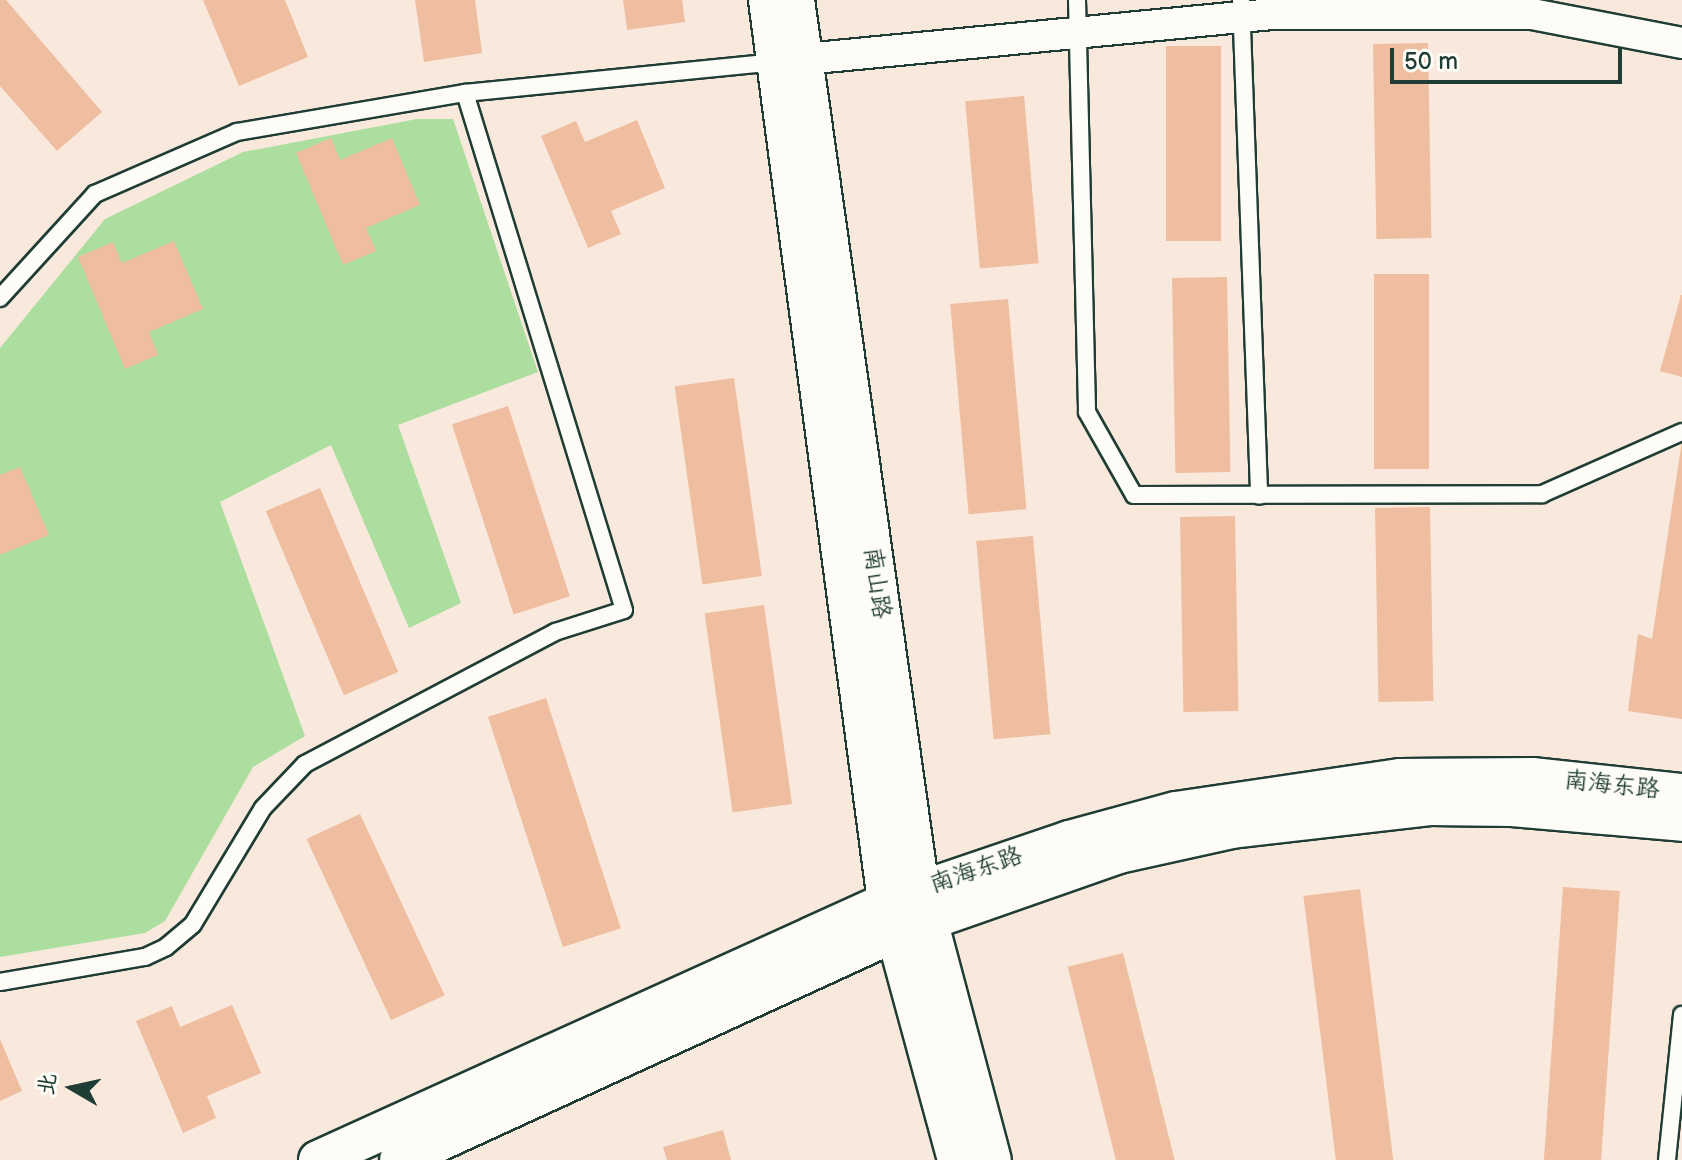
<!DOCTYPE html>
<html>
<head>
<meta charset="utf-8">
<style>
  body { margin:0 }
  #map { position:relative; width:1682px; height:1160px; overflow:hidden; background:#f9e9dd; font-family:"Balsamiq Sans","LXGW WenKai TC",sans-serif }
  div>[style] { position:absolute }
  .green>* { inset:0; background:#abde9f }
  .building>* { inset:0; background:#efbda0; transform-origin:0 0 }
  .roads { filter:drop-shadow(2px 0 #1f3d34) drop-shadow(-2px 0 #1f3d34) drop-shadow(0 2px #1f3d34) drop-shadow(0 -2px #1f3d34) }
  .service>* { height:16px; margin:-8px; padding:0 8px; transform-origin:8px; border-radius:8px; background:#fdfcf7 }
  .minor>* { height:30px; margin:-15px; padding:0 15px; transform-origin:15px; border-radius:15px; background:#fdfcf7 }
  .tertiary>* { height:38px; margin:-19px; padding:0 19px; transform-origin:19px; border-radius:19px; background:#fdfcf7 }
  span { translate:-50% -50%; white-space:nowrap; text-align:center; line-height:1.15; -webkit-text-stroke:6px #fdfcf7; paint-order:stroke }
  .street-label { font-size:24px; color:#1f3d34 }
  .north { position:absolute; left:32px; top:1048px; width:80px; height:80px; -webkit-text-stroke:6px #fdfcf7; paint-order:stroke; rotate:279deg; font-size:22px; font-weight:700; line-height:32px; text-align:center; color:#1f3d34 }
  .north::after { content:''; display:block; margin:auto; width:28px; height:36px; background:#1f3d34; clip-path:polygon(50% 0,100% 100%,50% 72%,0 100%) }
  .scale { position:absolute; left:1390px; top:48px; width:232px; height:36px; box-sizing:border-box; border:4px solid #1f3d34; border-top:0; padding-left:10px; font-size:24px; line-height:28px; white-space:nowrap; color:#1f3d34; -webkit-text-stroke:6px #fdfcf7; paint-order:stroke }
</style>
</head>
<body>
<div id="map">
  <div class="green">
    <div style="clip-path:polygon(417px 119px,453px 119px,538px 372px,398px 425px,461px 603px,409px 628px,331px 445px,220px 502px,305px 736px,253px 767px,165px 921px,145px 933px,0 957px,0 348px,105px 219px,243px 152px)"></div>
  </div>
  <div class="building">
    <div style="clip-path:polygon(0 0,6px 0,102px 112px,57px 151px,0 86px)"></div>
    <div style="clip-path:polygon(203px 0,285px 0,308px 57px,239px 86px)"></div>
    <div style="clip-path:polygon(415px 0,475px 0,482px 53px,424px 62px)"></div>
    <div style="clip-path:polygon(623px 0,682px 0,685px 22px,627px 30px)"></div>
    <div style="left:1428px;top:43px;width:195px;height:55px;rotate:89deg"></div>
    <div style="left:1166px;top:46px;width:55px;height:195px"></div>
    <div style="left:1024px;top:96px;width:168px;height:59px;rotate:85deg"></div>
    <div style="clip-path:polygon(637px 120px,665px 188px,611px 211px,621px 234px,588px 248px,541px 136px,576px 121px,585px 142px)"></div>
    <div style="clip-path:polygon(331px 138px,340px 160px,392px 138px,420px 205px,366px 228px,376px 251px,343px 265px,296px 153px)"></div>
    <div style="clip-path:polygon(174px 241px,203px 309px,149px 332px,158px 355px,125px 369px,78px 257px,113px 242px,122px 263px)"></div>
    <div style="left:1374px;top:274px;width:55px;height:195px"></div>
    <div style="left:1227px;top:277px;width:195px;height:55px;rotate:89deg"></div>
    <div style="clip-path:polygon(1681px 295px,1682px 295px,1682px 377px,1660px 371px)"></div>
    <div style="left:1008px;top:299px;width:211px;height:58px;rotate:85deg"></div>
    <div style="left:734px;top:378px;width:200px;height:60px;rotate:82deg"></div>
    <div style="left:508px;top:406px;width:200px;height:59px;rotate:72deg"></div>
    <div style="clip-path:polygon(1682px 441px,1682px 719px,1628px 711px,1638px 634px,1652px 639px)"></div>
    <div style="clip-path:polygon(20px 467px,49px 535px,0 555px,0 475px)"></div>
    <div style="left:320px;top:488px;width:200px;height:59px;rotate:67deg"></div>
    <div style="left:1430px;top:507px;width:194px;height:55px;rotate:89deg"></div>
    <div style="left:1235px;top:516px;width:195px;height:55px;rotate:89deg"></div>
    <div style="left:1033px;top:536px;width:199px;height:57px;rotate:85deg"></div>
    <div style="left:764px;top:605px;width:201px;height:60px;rotate:82deg"></div>
    <div style="left:546px;top:698px;width:242px;height:61px;rotate:72deg"></div>
    <div style="left:360px;top:814px;width:200px;height:59px;rotate:65deg"></div>
    <div style="left:1563px;top:887px;width:57px;height:274px;rotate:4deg"></div>
    <div style="left:1360px;top:889px;width:273px;height:57px;rotate:83deg"></div>
    <div style="left:1123px;top:953px;width:214px;height:57px;rotate:76deg"></div>
    <div style="clip-path:polygon(232px 1005px,261px 1073px,207px 1096px,216px 1118px,183px 1133px,136px 1021px,172px 1006px,180px 1027px)"></div>
    <div style="clip-path:polygon(0 1039px,22px 1091px,0 1101px)"></div>
    <div style="clip-path:polygon(723px 1130px,731px 1160px,667px 1160px,663px 1147px)"></div>
  </div>
  <div class="roads">
    <div class="service">
      <div style="left:1077px;top:0;width:412px;rotate:88.6deg"></div>
      <div style="left:1087px;top:412px;width:95px;rotate:60.5deg"></div>
      <div style="left:1134px;top:495px;width:408px;rotate:-0.1deg"></div>
      <div style="left:1542px;top:494px;width:153px;rotate:-23.9deg"></div>
      <div style="left:1241px;top:0;width:496px;rotate:87.9deg"></div>
      <div style="left:0;top:298px;width:141px;rotate:-47.6deg"></div>
      <div style="left:95px;top:194px;width:155px;rotate:-23.6deg"></div>
      <div style="left:237px;top:132px;width:231px;rotate:-9.7deg"></div>
      <div style="left:465px;top:93px;width:315px;rotate:-5.7deg"></div>
      <div style="left:0;top:982px;width:147px;rotate:-9.8deg"></div>
      <div style="left:145px;top:957px;width:23px;rotate:-25deg"></div>
      <div style="left:166px;top:947px;width:35px;rotate:-40deg"></div>
      <div style="left:193px;top:924px;width:135px;rotate:-58.9deg"></div>
      <div style="left:263px;top:808px;width:61px;rotate:-46.3deg"></div>
      <div style="left:305px;top:764px;width:283px;rotate:-27.8deg"></div>
      <div style="left:555px;top:632px;width:72px;rotate:-17.7deg"></div>
      <div style="left:624px;top:610px;width:541px;rotate:-107.09deg"></div>
      <div style="left:1667px;top:1160px;width:146px;rotate:-84.1deg"></div>
    </div>
    <div class="minor">
      <div style="left:784px;top:61px;width:494px;rotate:-5.5deg"></div>
      <div style="left:1276px;top:14px;width:256px"></div>
      <div style="left:1532px;top:14px;width:153px;rotate:10.9deg"></div>
    </div>
    <div class="tertiary">
      <div style="left:768px;top:0;width:910px;rotate:82.48deg"></div>
      <div style="left:887px;top:902px;width:267px;rotate:74.8deg"></div>
      <div style="left:795px;top:0;width:899px;rotate:82.01deg"></div>
      <div style="left:920px;top:890px;width:279px;rotate:75.1deg"></div>
      <div style="left:318px;top:1160px;width:625px;rotate:-24.39deg"></div>
      <div style="left:887px;top:902px;width:192px;rotate:-18.8deg"></div>
      <div style="left:1069px;top:840px;width:111px;rotate:-15.2deg"></div>
      <div style="left:1176px;top:811px;width:226px;rotate:-8.4deg"></div>
      <div style="left:1400px;top:778px;width:132px;rotate:-0.4deg"></div>
      <div style="left:1532px;top:777px;width:151px;rotate:6.1deg"></div>
      <div style="left:399px;top:1160px;width:547px;rotate:-24.64deg"></div>
      <div style="left:896px;top:932px;width:236px;rotate:-19.3deg"></div>
      <div style="left:1119px;top:854px;width:116px;rotate:-12.5deg"></div>
      <div style="left:1232px;top:829px;width:199px;rotate:-6.6deg"></div>
      <div style="left:1430px;top:806px;width:82px;rotate:0.7deg"></div>
      <div style="left:1512px;top:807px;width:171px;rotate:5deg"></div>
    </div>
  </div>
  <div class="street-label">
    <span style="left:877px;top:583px;rotate:82deg">南山路</span>
    <span style="left:1612px;top:785px;rotate:6deg">南海东路</span>
    <span style="left:976px;top:870px;rotate:-19deg">南海东路</span>
  </div>
  <div class="north">北</div>
  <div class="scale">50 m</div>
</div>
</body>
</html>
